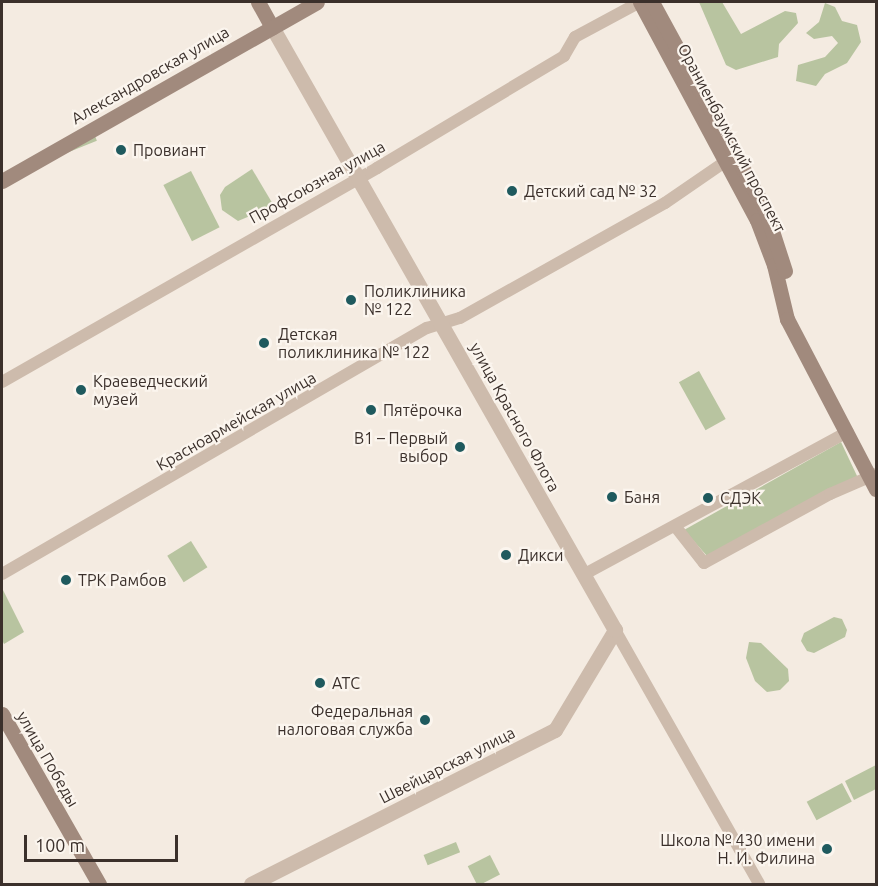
<!DOCTYPE html>
<html>
<head>
<meta charset="utf-8">
<style>
  body { margin:0 }
  #map { position:relative; width:878px; height:886px; overflow:hidden; background:#f4ebe1; font-family:Ubuntu,sans-serif }
  div>[style] { position:absolute }
  .green>* { inset:0; background:#b8c4a0; transform-origin:0 0 }
  .minor>* { height:12px; margin:-6px; padding:0 6px; transform-origin:6px; border-radius:6px; background:#cdbbac }
  .tertiary>* { height:15px; margin:-7.5px; padding:0 7.5px; transform-origin:7.5px; border-radius:7.5px; background:#cdbbac }
  .secondary>* { height:15px; margin:-7.5px; padding:0 7.5px; transform-origin:7.5px; border-radius:7.5px; background:#a18a7d }
  .dots>* { width:16px; height:16px; translate:-50% -50%; box-sizing:border-box; border:3px solid #fbf5ee; border-radius:50% }
  span { translate:-50% -50%; white-space:nowrap; text-align:center; line-height:1.15; -webkit-text-stroke:4.5px #fbf5ee; paint-order:stroke }
  .street-label { font-size:16px; color:#3b302b }
  .poi-label { font-size:16px; color:#3b302b }
  .left { translate:0 -50%; text-align:left }
  .right { translate:-100% -50%; text-align:right }
  .frame { position:absolute; inset:0; border:3px solid #3b302b; pointer-events:none }
  .scale { position:absolute; left:24px; top:835px; width:154px; height:27px; box-sizing:border-box; border:3px solid #3b302b; border-top:0; padding-left:8px; font-size:18px; line-height:21px; white-space:nowrap; color:#3b302b; -webkit-text-stroke:4px #fbf5ee; paint-order:stroke }
</style>
</head>
<body>
<div id="map">
  <div class="green">
    <div style="clip-path:polygon(699px 2px,722px 2px,741px 34px,785px 11px,796px 13px,798px 23px,779px 44px,778px 57px,736px 70px,726px 65px)"></div>
    <div style="clip-path:polygon(825px 3px,835px 7px,842px 21px,857px 25px,861px 42px,847px 63px,825px 74px,816px 86px,796px 81px,798px 65px,825px 57px,838px 43px,832px 36px,814px 39px,806px 33px,819px 22px)"></div>
    <div style="left:95px;top:136px;width:5px;height:85px;rotate:68deg"></div>
    <div style="clip-path:polygon(252px 169px,274px 206px,238px 221px,222px 210px,220px 195px,225px 187px)"></div>
    <div style="left:191px;top:171px;width:63px;height:31px;rotate:63deg"></div>
    <div style="left:699px;top:371px;width:55px;height:23px;rotate:61deg"></div>
    <div style="clip-path:polygon(841px 442px,858px 478px,707px 556px,684px 530px)"></div>
    <div style="left:191px;top:541px;width:31px;height:28px;rotate:58deg"></div>
    <div style="clip-path:polygon(2px 588px,24px 632px,4px 644px,2px 640px)"></div>
    <div style="clip-path:polygon(834px 617px,842px 619px,847px 630px,845px 637px,814px 653px,807px 651px,801px 641px,804px 633px)"></div>
    <div style="clip-path:polygon(749px 642px,761px 643px,788px 669px,789px 681px,780px 690px,767px 692px,755px 681px,746px 658px)"></div>
    <div style="clip-path:polygon(876px 765px,876px 789px,854px 800px,845px 781px)"></div>
    <div style="left:842px;top:783px;width:21px;height:40px;rotate:62deg"></div>
    <div style="left:456px;top:842px;width:11px;height:35px;rotate:68deg"></div>
    <div style="left:490px;top:855px;width:22px;height:25px;rotate:63deg"></div>
  </div>
  <div class="minor">
    <div style="left:2px;top:382px;width:432px;rotate:-29.7deg"></div>
    <div style="left:377px;top:168px;width:218px;rotate:-30.9deg"></div>
    <div style="left:564px;top:56px;width:22px;rotate:-60deg"></div>
    <div style="left:575px;top:37px;width:74px;rotate:-28.3deg"></div>
    <div style="left:675px;top:526px;width:47px;rotate:51.9deg"></div>
    <div style="left:704px;top:563px;width:144px;rotate:-28.7deg"></div>
    <div style="left:830px;top:494px;width:50px;rotate:-23.5deg"></div>
    <div style="left:2px;top:574px;width:491px;rotate:-30.1deg"></div>
    <div style="left:427px;top:328px;width:34px;rotate:-17deg"></div>
    <div style="left:460px;top:318px;width:235px;rotate:-29.3deg"></div>
    <div style="left:665px;top:203px;width:81px;rotate:-34.5deg"></div>
    <div style="left:583px;top:575px;width:301px;rotate:-28.4deg"></div>
    <div style="left:615px;top:630px;width:292px;rotate:60.4deg"></div>
  </div>
  <div class="tertiary">
    <div style="left:251px;top:884px;width:341px;rotate:-26.9deg"></div>
    <div style="left:555px;top:730px;width:117px;rotate:-59deg"></div>
    <div style="left:615px;top:630px;width:694px;rotate:-119.63deg"></div>
  </div>
  <div class="secondary">
    <div style="left:258px;top:2px;width:29px;rotate:61deg"></div>
    <div style="left:640px;top:2px;width:247px;rotate:61.8deg"></div>
    <div style="left:757px;top:220px;width:48px;rotate:69.3deg"></div>
    <div style="left:774px;top:265px;width:56px;rotate:76.5deg"></div>
    <div style="left:787px;top:319px;width:192px;rotate:62.4deg"></div>
    <div style="left:652px;top:2px;width:236px;rotate:61.4deg"></div>
    <div style="left:765px;top:209px;width:65px;rotate:72.1deg"></div>
    <div style="left:2px;top:181px;width:362px;rotate:-29.6deg"></div>
    <div style="left:2px;top:714px;width:196px;rotate:60.3deg"></div>
  </div>
  <div class="dots">
    <div style="left:121px;top:150px;background:#1f5a5e"></div>
    <div style="left:512px;top:191px;background:#1f5a5e"></div>
    <div style="left:351px;top:300px;background:#1f5a5e"></div>
    <div style="left:264px;top:343px;background:#1f5a5e"></div>
    <div style="left:81px;top:390px;background:#1f5a5e"></div>
    <div style="left:371px;top:410px;background:#1f5a5e"></div>
    <div style="left:460px;top:447px;background:#1f5a5e"></div>
    <div style="left:612px;top:497px;background:#1f5a5e"></div>
    <div style="left:708px;top:498px;background:#1f5a5e"></div>
    <div style="left:506px;top:555px;background:#1f5a5e"></div>
    <div style="left:66px;top:580px;background:#1f5a5e"></div>
    <div style="left:320px;top:683px;background:#1f5a5e"></div>
    <div style="left:425px;top:720px;background:#1f5a5e"></div>
    <div style="left:827px;top:849px;background:#1f5a5e"></div>
  </div>
  <div class="street-label">
    <span style="left:150px;top:75px;rotate:-30deg">Александровская улица</span>
    <span style="left:732px;top:138px;rotate:62deg">Ораниенбаумский проспект</span>
    <span style="left:317px;top:182px;rotate:-29deg">Профсоюзная улица</span>
    <span style="left:515px;top:417px;rotate:61deg">улица Красного Флота</span>
    <span style="left:236px;top:421px;rotate:-30deg">Красноармейская улица</span>
    <span style="left:48px;top:759px;rotate:60deg">улица Победы</span>
    <span style="left:447px;top:765px;rotate:-27deg">Швейцарская улица</span>
  </div>
  <div class="poi-label">
    <span class="left" style="left:133px;top:150px">Провиант</span>
    <span class="left" style="left:524px;top:191px">Детский сад № 32</span>
    <span class="left" style="left:364px;top:300px">Поликлиника<br>№ 122</span>
    <span class="left" style="left:278px;top:343px">Детская<br>поликлиника № 122</span>
    <span class="left" style="left:93px;top:390px">Краеведческий<br>музей</span>
    <span class="left" style="left:383px;top:410px">Пятёрочка</span>
    <span class="right" style="left:448px;top:447px">В1 – Первый<br>выбор</span>
    <span class="left" style="left:624px;top:497px">Баня</span>
    <span class="left" style="left:720px;top:498px">СДЭК</span>
    <span class="left" style="left:518px;top:555px">Дикси</span>
    <span class="left" style="left:78px;top:580px">ТРК Рамбов</span>
    <span class="left" style="left:332px;top:683px">АТС</span>
    <span class="right" style="left:413px;top:720px">Федеральная<br>налоговая служба</span>
    <span class="right" style="left:815px;top:849px">Школа № 430 имени<br>Н. И. Филина</span>
  </div>
  <div class="frame"></div>
  <div class="scale">100 m</div>
</div>
</body>
</html>
